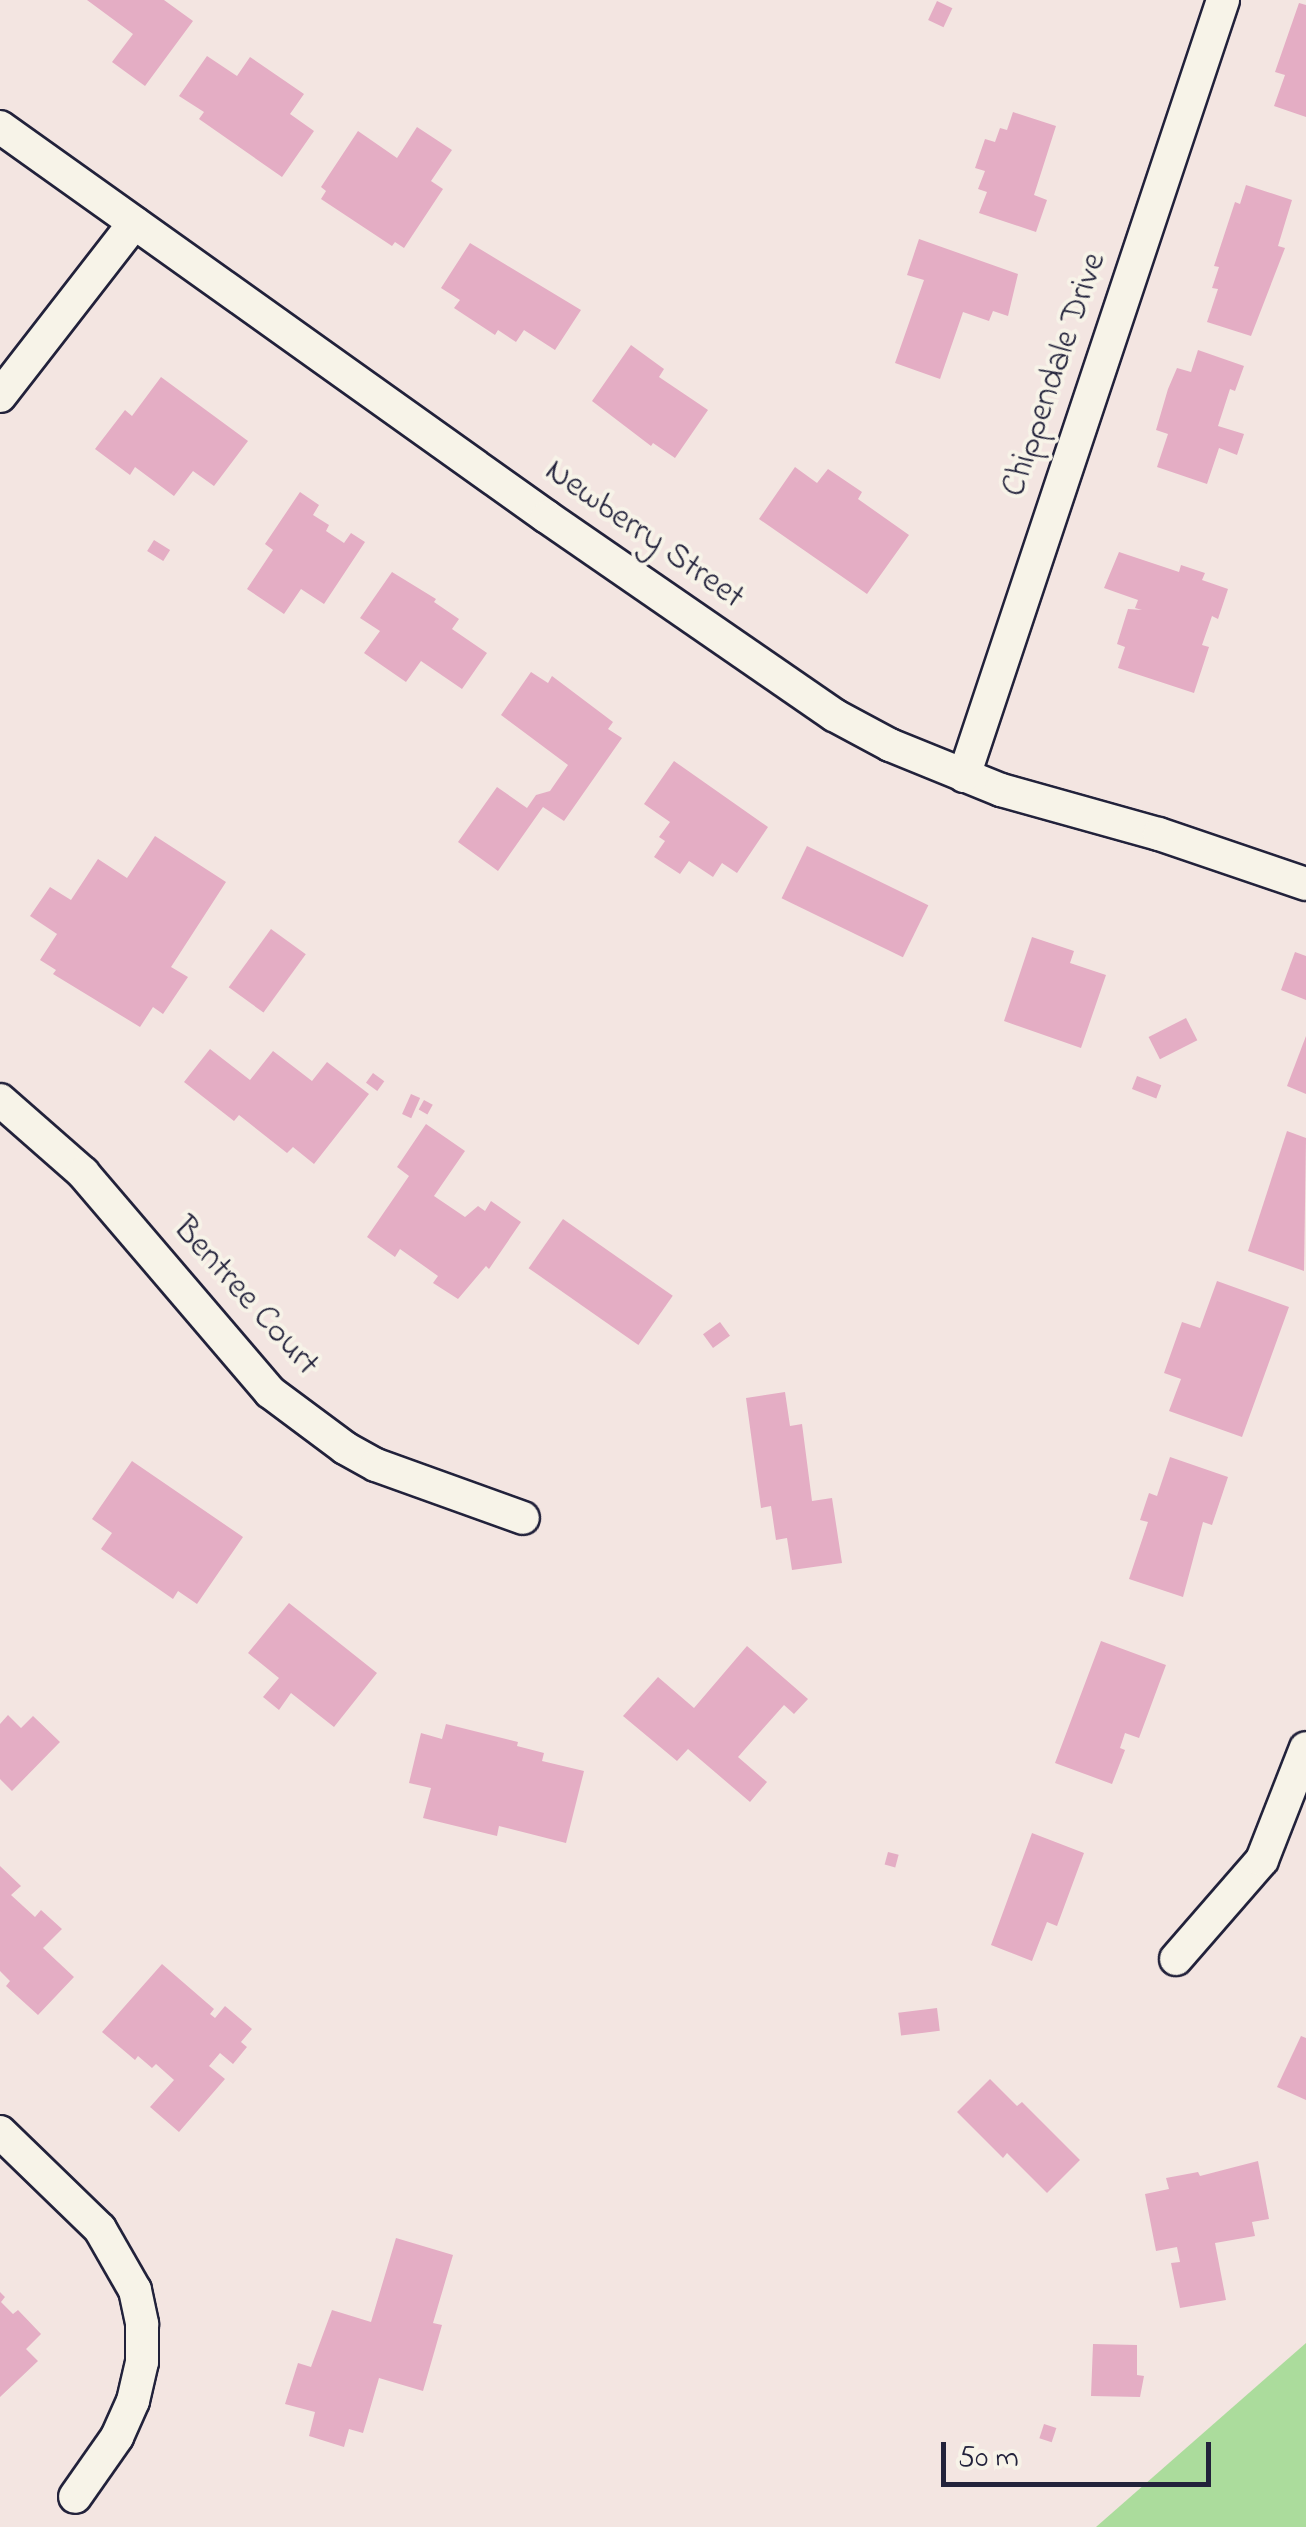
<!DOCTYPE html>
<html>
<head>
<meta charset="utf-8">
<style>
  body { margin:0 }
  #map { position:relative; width:1306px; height:2527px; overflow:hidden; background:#f3e5e1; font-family:"Indie Flower",sans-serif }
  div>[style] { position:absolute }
  .green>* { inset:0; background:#abdc9c }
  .building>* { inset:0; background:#e4adc4; transform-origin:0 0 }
  .roads { filter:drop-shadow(2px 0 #22223b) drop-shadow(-2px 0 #22223b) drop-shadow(0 2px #22223b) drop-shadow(0 -2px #22223b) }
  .minor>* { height:32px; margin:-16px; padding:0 16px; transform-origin:16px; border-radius:16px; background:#f7f3e8 }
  span { translate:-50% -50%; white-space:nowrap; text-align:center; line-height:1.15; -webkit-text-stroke:8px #f7f3e8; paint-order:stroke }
  .street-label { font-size:35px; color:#22223b }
  .scale { position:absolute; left:941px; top:2442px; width:270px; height:45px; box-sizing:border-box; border:5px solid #22223b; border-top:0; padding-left:12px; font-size:30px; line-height:35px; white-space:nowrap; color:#22223b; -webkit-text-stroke:8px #f7f3e8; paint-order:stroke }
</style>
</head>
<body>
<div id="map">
  <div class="green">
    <div style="clip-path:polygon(1306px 2343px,1306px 2527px,1096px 2527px)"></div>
  </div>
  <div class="building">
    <div style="clip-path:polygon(87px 0,164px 0,193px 21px,145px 86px,112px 62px,133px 34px)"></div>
    <div style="left:937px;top:1px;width:17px;height:21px;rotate:25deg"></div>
    <div style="clip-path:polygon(1299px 3px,1306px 5px,1306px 117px,1274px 106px,1285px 75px,1275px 72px)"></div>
    <div style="clip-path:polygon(207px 56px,237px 76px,250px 57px,304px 94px,290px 114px,314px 131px,282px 177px,199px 119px,204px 112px,179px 96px)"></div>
    <div style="clip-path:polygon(1013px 112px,1056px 126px,1034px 195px,1047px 200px,1036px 232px,979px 213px,987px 192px,978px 189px,985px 171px,975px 168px,985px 139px,995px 142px,1000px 128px,1007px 130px)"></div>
    <div style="clip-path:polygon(417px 127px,452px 150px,431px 181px,443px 189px,404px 248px,395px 242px,392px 246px,321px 199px,326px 191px,321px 187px,358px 131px,397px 158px)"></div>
    <div style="clip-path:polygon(1246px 185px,1292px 200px,1278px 246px,1285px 248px,1251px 336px,1207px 322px,1218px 289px,1212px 288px,1219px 267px,1214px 266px,1235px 202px,1240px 204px)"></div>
    <div style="clip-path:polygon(919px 239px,1018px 274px,1008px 316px,993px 311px,989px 321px,963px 312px,940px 379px,895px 363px,924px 280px,907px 275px)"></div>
    <div style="clip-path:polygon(470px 243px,581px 310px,555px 350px,524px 330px,516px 342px,498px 330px,495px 335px,454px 308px,460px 300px,441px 288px)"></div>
    <div style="clip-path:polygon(631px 345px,664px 369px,659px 377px,708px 410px,675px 458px,653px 443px,651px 446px,592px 401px)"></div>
    <div style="clip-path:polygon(1198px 350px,1244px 366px,1235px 391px,1230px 389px,1218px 426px,1244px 434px,1237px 455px,1219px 448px,1207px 484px,1157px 467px,1168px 434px,1156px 430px,1168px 389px,1177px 368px,1191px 372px)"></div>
    <div style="clip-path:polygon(161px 377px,248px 441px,214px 486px,193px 471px,174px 496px,135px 467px,130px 475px,95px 449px,125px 410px,132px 416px)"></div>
    <div style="clip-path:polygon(795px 467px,817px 483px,828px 469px,862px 492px,858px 499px,909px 535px,867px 594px,759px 519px)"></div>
    <div style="clip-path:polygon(300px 492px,319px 505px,313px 515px,329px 525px,326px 531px,344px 543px,351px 533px,365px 542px,324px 604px,301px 589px,284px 614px,247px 589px,273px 550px,265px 544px)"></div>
    <div style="left:154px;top:540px;width:19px;height:13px;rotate:32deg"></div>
    <div style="clip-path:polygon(1119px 552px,1179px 572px,1181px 565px,1205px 573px,1202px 580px,1228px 589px,1218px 619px,1212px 616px,1202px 645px,1209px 647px,1194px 693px,1118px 668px,1125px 647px,1117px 644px,1128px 609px,1142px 610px,1135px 608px,1138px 600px,1104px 588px)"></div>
    <div style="clip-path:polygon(392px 572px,436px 599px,434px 602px,459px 619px,452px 629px,487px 653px,462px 689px,421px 661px,406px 682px,364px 653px,380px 631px,360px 618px)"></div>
    <div style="clip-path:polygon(531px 672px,548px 683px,552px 676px,613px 722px,608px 729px,622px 738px,564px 821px,543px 807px,498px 871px,458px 842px,497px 787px,527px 808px,536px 795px,550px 791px,568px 765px,501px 715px)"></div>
    <div style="clip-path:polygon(674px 761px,768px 827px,737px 873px,722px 863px,713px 877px,689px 861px,680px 874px,654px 857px,665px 841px,659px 837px,670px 822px,644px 804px)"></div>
    <div style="clip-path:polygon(155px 836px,226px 882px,171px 967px,188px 977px,163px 1014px,153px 1007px,140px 1027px,53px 974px,56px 970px,40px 960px,57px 934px,30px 916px,50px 887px,71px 900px,98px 859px,127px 878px)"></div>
    <div style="left:807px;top:846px;width:135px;height:58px;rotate:26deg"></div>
    <div style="left:271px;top:929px;width:43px;height:72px;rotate:36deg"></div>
    <div style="clip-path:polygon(1032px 937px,1074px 951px,1070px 963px,1106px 975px,1081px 1048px,1004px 1021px)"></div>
    <div style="clip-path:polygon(1295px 952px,1306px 956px,1306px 1000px,1281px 990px)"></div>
    <div style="left:1186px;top:1018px;width:25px;height:42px;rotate:63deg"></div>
    <div style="clip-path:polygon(1306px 1036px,1306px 1094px,1287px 1086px)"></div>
    <div style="clip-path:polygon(210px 1049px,250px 1080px,273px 1051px,312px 1081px,327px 1062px,369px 1094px,314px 1164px,293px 1147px,287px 1153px,239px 1115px,234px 1121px,184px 1082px)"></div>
    <div style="left:373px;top:1073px;width:14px;height:12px;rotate:36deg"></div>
    <div style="left:1137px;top:1076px;width:26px;height:14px;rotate:21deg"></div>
    <div style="left:411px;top:1094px;width:10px;height:22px;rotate:24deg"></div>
    <div style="left:424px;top:1100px;width:10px;height:11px;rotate:29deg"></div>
    <div style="clip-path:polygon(426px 1124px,465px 1151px,434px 1196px,465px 1217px,478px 1206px,485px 1211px,491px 1201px,521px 1222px,489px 1269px,486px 1266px,458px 1299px,433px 1283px,438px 1276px,400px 1249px,395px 1257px,367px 1237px,409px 1176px,397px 1167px)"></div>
    <div style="clip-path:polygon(1287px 1131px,1306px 1138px,1304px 1271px,1248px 1251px)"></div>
    <div style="left:563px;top:1219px;width:134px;height:60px;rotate:35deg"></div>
    <div style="clip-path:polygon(1217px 1281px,1289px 1307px,1242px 1437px,1169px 1411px,1181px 1379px,1164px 1373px,1182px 1322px,1200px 1328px)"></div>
    <div style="left:720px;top:1322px;width:17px;height:21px;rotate:54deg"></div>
    <div style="clip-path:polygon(785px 1392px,790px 1426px,802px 1424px,812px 1501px,832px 1498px,842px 1563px,792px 1570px,787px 1538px,776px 1540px,771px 1506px,761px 1508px,746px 1398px)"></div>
    <div style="clip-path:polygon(1170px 1457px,1228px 1477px,1212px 1525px,1203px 1522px,1183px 1597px,1129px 1579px,1148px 1522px,1140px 1520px,1149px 1493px,1157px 1496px)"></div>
    <div style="clip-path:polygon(132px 1461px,243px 1537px,197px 1604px,178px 1591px,173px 1599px,101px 1549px,112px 1533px,92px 1519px)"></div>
    <div style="clip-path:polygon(289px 1603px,377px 1673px,334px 1727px,291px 1693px,279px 1710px,263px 1697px,279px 1678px,248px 1653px)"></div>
    <div style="clip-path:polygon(1101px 1641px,1166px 1665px,1139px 1738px,1125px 1733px,1120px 1748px,1125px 1750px,1112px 1784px,1055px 1763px)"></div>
    <div style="clip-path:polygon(747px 1646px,808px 1699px,794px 1714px,784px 1705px,738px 1757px,767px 1782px,750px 1802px,688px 1749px,677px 1761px,623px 1716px,658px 1677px,694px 1708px)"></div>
    <div style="clip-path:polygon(8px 1715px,21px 1728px,33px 1716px,60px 1742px,12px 1791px,0 1779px,0 1724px)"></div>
    <div style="clip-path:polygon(446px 1724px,518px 1742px,517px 1746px,544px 1753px,542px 1761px,584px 1771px,566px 1843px,499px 1826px,497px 1836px,423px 1818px,431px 1788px,409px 1783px,421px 1733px,442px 1739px)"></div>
    <div style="clip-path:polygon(1032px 1833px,1084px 1853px,1057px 1926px,1047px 1922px,1032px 1961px,991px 1945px)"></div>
    <div style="left:888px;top:1852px;width:11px;height:13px;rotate:15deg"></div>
    <div style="clip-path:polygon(0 1866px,21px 1886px,11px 1895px,35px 1917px,41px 1910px,62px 1929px,43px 1948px,74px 1977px,38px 2015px,6px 1986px,10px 1981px,0 1971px)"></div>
    <div style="clip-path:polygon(162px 1964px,214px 2009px,210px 2014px,215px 2018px,225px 2006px,252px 2029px,241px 2042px,247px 2047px,233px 2064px,220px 2053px,209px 2066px,225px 2079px,179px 2132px,150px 2107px,174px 2080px,156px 2064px,152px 2068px,138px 2056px,135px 2060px,102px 2032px)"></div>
    <div style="left:937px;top:2008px;width:23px;height:39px;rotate:83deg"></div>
    <div style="clip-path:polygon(1301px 2036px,1306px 2038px,1306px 2100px,1277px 2087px)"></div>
    <div style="clip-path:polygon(990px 2079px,1017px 2106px,1022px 2102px,1080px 2160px,1047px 2193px,1007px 2153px,1003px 2158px,957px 2112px)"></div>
    <div style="clip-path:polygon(1258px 2161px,1269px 2219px,1252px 2222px,1255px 2236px,1215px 2243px,1226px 2300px,1180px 2308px,1171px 2263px,1180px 2262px,1177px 2247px,1156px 2251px,1145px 2194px,1169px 2189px,1166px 2178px,1198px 2172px,1200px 2176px)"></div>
    <div style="clip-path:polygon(396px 2238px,453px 2255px,433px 2323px,442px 2325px,423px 2391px,379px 2378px,363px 2433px,349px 2429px,344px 2447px,309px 2436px,315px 2412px,285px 2404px,298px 2363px,311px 2367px,332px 2310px,371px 2322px)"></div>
    <div style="clip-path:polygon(0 2292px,5px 2297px,1px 2302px,13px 2314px,18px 2310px,41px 2334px,26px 2349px,38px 2361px,0 2397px)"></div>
    <div style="clip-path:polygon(1093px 2344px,1137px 2345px,1137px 2375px,1144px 2376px,1140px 2397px,1091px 2396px)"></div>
    <div style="left:1044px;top:2424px;width:13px;height:15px;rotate:18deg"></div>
  </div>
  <div class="roads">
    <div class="minor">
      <div style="left:0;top:127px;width:672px;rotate:35.49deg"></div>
      <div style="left:547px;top:517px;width:349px;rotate:34.6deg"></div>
      <div style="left:834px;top:715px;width:64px;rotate:28.2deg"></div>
      <div style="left:890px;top:745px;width:120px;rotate:22.1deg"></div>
      <div style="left:1001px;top:790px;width:164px;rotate:15.6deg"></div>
      <div style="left:1159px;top:834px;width:155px;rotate:18.8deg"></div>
      <div style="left:0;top:396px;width:219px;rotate:-52.2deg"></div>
      <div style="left:964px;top:776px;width:818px;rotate:-71.54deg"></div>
      <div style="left:0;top:1100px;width:111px;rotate:41.3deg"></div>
      <div style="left:83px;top:1173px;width:288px;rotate:49.5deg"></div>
      <div style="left:270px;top:1392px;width:94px;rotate:36.7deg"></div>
      <div style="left:345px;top:1448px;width:35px;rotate:29deg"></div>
      <div style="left:376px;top:1465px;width:156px;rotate:19.8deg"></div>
      <div style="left:1176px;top:1959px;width:131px;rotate:-49deg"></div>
      <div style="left:1262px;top:1860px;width:120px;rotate:-68.6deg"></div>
      <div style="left:0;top:2132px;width:139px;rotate:44.1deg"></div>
      <div style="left:100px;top:2229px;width:70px;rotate:60.2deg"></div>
      <div style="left:135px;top:2290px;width:35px;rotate:78deg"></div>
      <div style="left:142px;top:2324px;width:38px;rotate:90deg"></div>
      <div style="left:142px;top:2362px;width:40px;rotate:103deg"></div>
      <div style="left:133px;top:2401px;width:39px;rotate:114deg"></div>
      <div style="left:117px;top:2437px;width:73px;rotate:125deg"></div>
    </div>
  </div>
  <div class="street-label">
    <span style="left:1055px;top:375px;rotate:-71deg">Chippendale Drive</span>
    <span style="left:644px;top:535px;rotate:35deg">Newberry Street</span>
    <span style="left:245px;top:1297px;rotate:48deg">Bentree Court</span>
  </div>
  <div class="scale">50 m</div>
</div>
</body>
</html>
